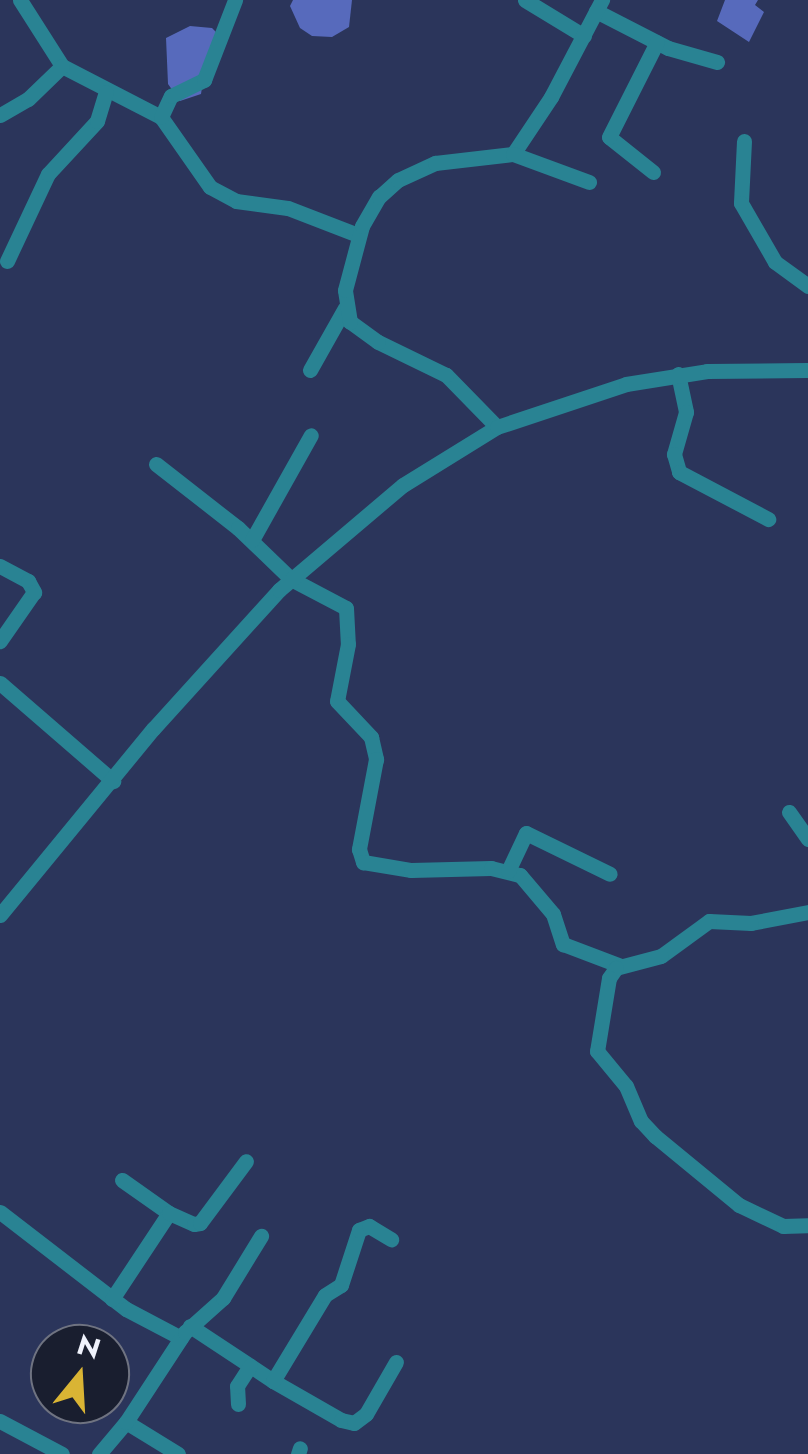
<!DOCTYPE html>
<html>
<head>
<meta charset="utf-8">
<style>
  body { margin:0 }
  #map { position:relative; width:808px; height:1454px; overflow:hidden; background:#2b355b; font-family:Jost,sans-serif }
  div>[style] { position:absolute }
  .water>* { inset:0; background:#576abc }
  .minor>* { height:15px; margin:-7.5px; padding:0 7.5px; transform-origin:7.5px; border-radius:7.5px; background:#298393 }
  span { translate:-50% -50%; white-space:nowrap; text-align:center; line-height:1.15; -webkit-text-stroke:10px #191e2f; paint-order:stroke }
  .north { position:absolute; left:30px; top:1324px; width:100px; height:100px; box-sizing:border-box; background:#191e2f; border:2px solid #6f7381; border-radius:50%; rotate:18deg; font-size:28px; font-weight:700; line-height:40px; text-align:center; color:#eff2fc }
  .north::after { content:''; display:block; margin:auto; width:35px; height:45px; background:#d9b434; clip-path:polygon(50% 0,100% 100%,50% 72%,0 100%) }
</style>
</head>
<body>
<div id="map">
  <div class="water">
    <div style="clip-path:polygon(293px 0,352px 0,349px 27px,332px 37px,312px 36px,300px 28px,290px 6px)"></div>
    <div style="clip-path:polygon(725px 0,758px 0,755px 5px,764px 12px,749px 42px,717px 21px)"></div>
    <div style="clip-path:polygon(190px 26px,212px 28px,219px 35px,206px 61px,201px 94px,180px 101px,168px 84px,166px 38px)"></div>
  </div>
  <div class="minor">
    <div style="left:20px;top:0;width:78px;rotate:57.5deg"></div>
    <div style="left:62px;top:66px;width:111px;rotate:27.3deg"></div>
    <div style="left:161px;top:117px;width:85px;rotate:55deg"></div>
    <div style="left:210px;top:187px;width:30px;rotate:28deg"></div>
    <div style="left:236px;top:201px;width:52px;rotate:7.7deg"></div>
    <div style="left:288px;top:208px;width:75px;rotate:21.1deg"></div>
    <div style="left:525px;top:0;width:69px;rotate:31.4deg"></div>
    <div style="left:596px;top:11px;width:81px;rotate:27.2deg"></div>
    <div style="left:668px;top:48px;width:51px;rotate:15.9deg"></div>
    <div style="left:0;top:115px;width:32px;rotate:-30deg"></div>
    <div style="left:28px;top:99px;width:47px;rotate:-44.1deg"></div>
    <div style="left:161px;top:117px;width:23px;rotate:-65deg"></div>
    <div style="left:171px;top:96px;width:37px;rotate:-26deg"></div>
    <div style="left:204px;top:80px;width:86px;rotate:-68.8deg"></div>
    <div style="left:744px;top:141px;width:62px;rotate:92.8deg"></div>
    <div style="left:741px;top:203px;width:68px;rotate:60deg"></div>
    <div style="left:775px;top:262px;width:41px;rotate:36deg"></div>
    <div style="left:513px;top:154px;width:69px;rotate:-56.3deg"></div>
    <div style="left:551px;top:97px;width:110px;rotate:-62.3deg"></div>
    <div style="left:653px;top:172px;width:56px;rotate:-141.5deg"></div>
    <div style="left:609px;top:137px;width:106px;rotate:-63.2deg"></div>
    <div style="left:7px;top:261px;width:96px;rotate:-64.8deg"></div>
    <div style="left:48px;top:174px;width:72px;rotate:-47.2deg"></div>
    <div style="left:97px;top:121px;width:30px;rotate:-73deg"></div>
    <div style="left:310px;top:370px;width:71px;rotate:-60.6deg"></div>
    <div style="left:678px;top:374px;width:39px;rotate:78deg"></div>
    <div style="left:686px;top:412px;width:44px;rotate:105.9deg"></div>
    <div style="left:674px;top:454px;width:19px;rotate:74deg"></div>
    <div style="left:679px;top:472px;width:101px;rotate:27.8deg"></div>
    <div style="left:497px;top:427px;width:73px;rotate:-134.4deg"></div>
    <div style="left:446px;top:375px;width:76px;rotate:-154.1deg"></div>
    <div style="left:378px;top:342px;width:34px;rotate:-144deg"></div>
    <div style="left:350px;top:322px;width:32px;rotate:-99deg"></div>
    <div style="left:345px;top:290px;width:66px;rotate:-75.1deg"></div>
    <div style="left:362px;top:226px;width:34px;rotate:-60deg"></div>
    <div style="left:379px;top:197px;width:25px;rotate:-42deg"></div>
    <div style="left:398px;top:180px;width:41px;rotate:-24.7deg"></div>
    <div style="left:435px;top:163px;width:79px;rotate:-6.6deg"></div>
    <div style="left:513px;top:154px;width:81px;rotate:20.2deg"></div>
    <div style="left:156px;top:464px;width:104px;rotate:38deg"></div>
    <div style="left:238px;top:528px;width:74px;rotate:43.9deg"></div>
    <div style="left:291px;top:579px;width:62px;rotate:27.8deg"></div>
    <div style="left:346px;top:608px;width:36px;rotate:87deg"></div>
    <div style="left:348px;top:644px;width:58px;rotate:100.9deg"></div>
    <div style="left:337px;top:701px;width:50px;rotate:46.6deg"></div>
    <div style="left:371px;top:737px;width:23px;rotate:77deg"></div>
    <div style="left:376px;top:759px;width:92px;rotate:100.7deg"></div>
    <div style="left:359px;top:849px;width:14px;rotate:73deg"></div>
    <div style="left:363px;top:862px;width:49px;rotate:9.5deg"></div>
    <div style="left:411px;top:870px;width:80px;rotate:-1.4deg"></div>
    <div style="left:491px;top:868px;width:30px;rotate:14deg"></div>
    <div style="left:520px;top:875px;width:51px;rotate:49.8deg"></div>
    <div style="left:553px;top:914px;width:32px;rotate:72deg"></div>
    <div style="left:563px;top:944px;width:62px;rotate:20.8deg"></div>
    <div style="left:252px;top:540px;width:120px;rotate:-60.7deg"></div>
    <div style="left:0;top:566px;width:32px;rotate:28deg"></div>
    <div style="left:28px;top:581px;width:13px;rotate:61deg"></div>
    <div style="left:34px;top:592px;width:60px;rotate:124.8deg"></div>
    <div style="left:0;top:683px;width:150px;rotate:40.9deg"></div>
    <div style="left:789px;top:812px;width:33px;rotate:55deg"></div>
    <div style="left:508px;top:871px;width:42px;rotate:-64.7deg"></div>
    <div style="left:526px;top:833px;width:93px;rotate:26deg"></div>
    <div style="left:808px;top:912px;width:58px;rotate:169.1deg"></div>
    <div style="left:751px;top:923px;width:42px;rotate:-177.3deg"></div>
    <div style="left:709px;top:921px;width:59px;rotate:143.9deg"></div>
    <div style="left:661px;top:956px;width:47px;rotate:165.1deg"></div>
    <div style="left:616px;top:968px;width:12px;rotate:125deg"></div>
    <div style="left:609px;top:978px;width:74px;rotate:99.3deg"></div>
    <div style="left:597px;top:1051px;width:45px;rotate:50.4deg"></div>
    <div style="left:626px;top:1086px;width:38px;rotate:67deg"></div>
    <div style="left:641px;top:1121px;width:21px;rotate:47deg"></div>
    <div style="left:655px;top:1136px;width:109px;rotate:39.4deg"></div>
    <div style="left:739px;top:1205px;width:49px;rotate:25.5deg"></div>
    <div style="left:783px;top:1226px;width:25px;rotate:-2deg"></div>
    <div style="left:0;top:915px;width:241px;rotate:-50.6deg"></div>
    <div style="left:153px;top:729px;width:188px;rotate:-47.8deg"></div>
    <div style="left:279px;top:590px;width:162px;rotate:-40.3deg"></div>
    <div style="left:403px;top:485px;width:110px;rotate:-31.7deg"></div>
    <div style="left:497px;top:427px;width:136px;rotate:-18.4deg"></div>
    <div style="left:626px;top:384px;width:82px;rotate:-9.1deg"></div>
    <div style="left:707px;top:371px;width:101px;rotate:-0.6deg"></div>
    <div style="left:122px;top:1180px;width:57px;rotate:35.1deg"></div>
    <div style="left:0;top:1212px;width:159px;rotate:37.6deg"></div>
    <div style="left:126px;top:1309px;width:62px;rotate:27.8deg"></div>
    <div style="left:112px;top:1299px;width:103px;rotate:-56.5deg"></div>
    <div style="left:169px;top:1213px;width:27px;rotate:24deg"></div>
    <div style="left:194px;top:1224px;width:6px;rotate:-9deg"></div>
    <div style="left:200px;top:1223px;width:77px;rotate:-53.4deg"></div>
    <div style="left:190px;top:1326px;width:100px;rotate:33.5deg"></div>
    <div style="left:273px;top:1381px;width:78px;rotate:29.8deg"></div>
    <div style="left:341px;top:1420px;width:13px;rotate:13deg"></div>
    <div style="left:354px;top:1423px;width:15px;rotate:-37deg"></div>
    <div style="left:366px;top:1414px;width:60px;rotate:-60deg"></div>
    <div style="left:273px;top:1381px;width:100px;rotate:-58.8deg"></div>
    <div style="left:325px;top:1295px;width:19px;rotate:-32deg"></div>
    <div style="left:341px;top:1285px;width:58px;rotate:-71.9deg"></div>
    <div style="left:359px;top:1230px;width:11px;rotate:-22deg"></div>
    <div style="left:369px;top:1226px;width:26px;rotate:31deg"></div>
    <div style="left:238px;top:1404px;width:18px;rotate:-93deg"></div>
    <div style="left:237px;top:1386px;width:24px;rotate:-57deg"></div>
    <div style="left:0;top:1421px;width:70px;rotate:28deg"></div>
    <div style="left:126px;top:1422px;width:61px;rotate:31.6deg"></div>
    <div style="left:99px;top:1454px;width:42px;rotate:-49.8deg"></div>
    <div style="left:126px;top:1422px;width:108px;rotate:-56.8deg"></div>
    <div style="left:185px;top:1332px;width:51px;rotate:-41.8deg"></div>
    <div style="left:223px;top:1298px;width:73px;rotate:-58.5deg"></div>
    <div style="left:298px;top:1454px;width:6px;rotate:-72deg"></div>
  </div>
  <div class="north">N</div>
</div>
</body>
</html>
